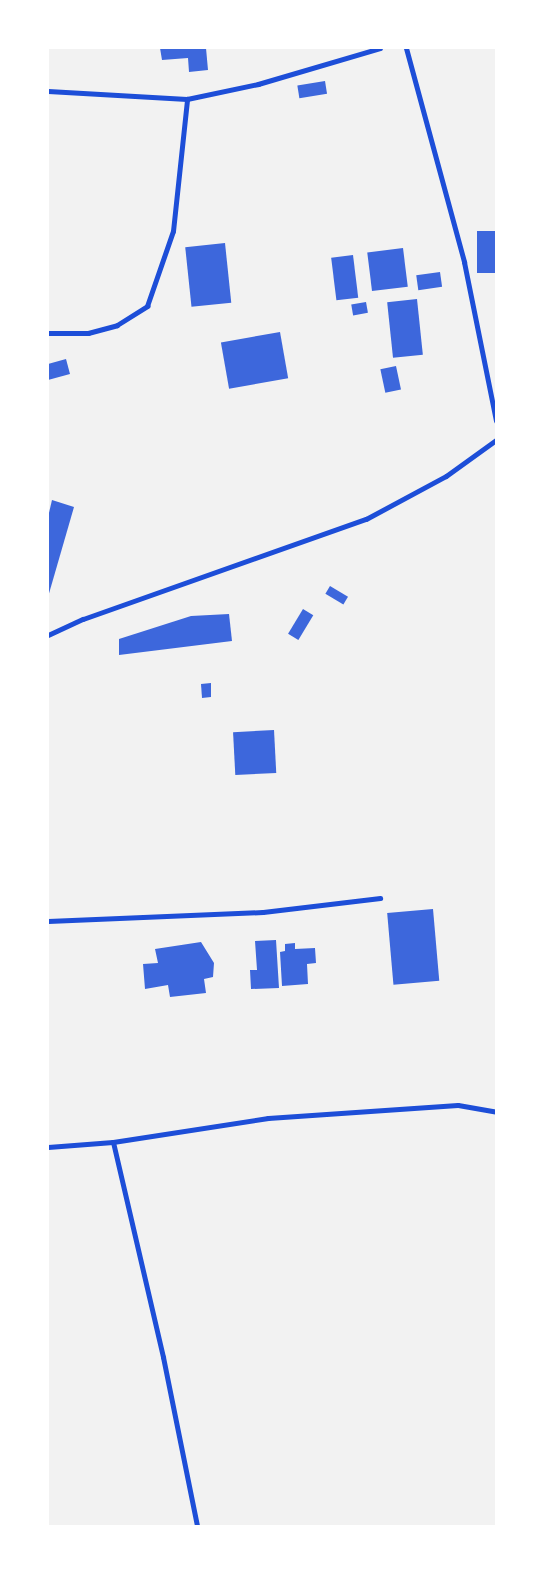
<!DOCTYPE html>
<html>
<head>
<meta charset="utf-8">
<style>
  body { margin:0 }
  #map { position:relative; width:544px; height:1574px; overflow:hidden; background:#f2f2f2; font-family:"IBM Plex Serif",serif }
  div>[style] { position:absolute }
  .building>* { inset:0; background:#3d67dc; transform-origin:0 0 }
  .minor>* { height:5px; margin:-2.5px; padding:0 2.5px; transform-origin:2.5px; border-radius:2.5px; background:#1d4ed8 }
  span { translate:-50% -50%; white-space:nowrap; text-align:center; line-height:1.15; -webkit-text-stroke:5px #fff; paint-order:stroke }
  .frame { position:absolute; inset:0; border:49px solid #fff; pointer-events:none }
</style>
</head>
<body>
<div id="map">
  <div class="building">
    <div style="clip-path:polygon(160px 48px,206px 48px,208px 70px,189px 72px,188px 58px,162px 60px)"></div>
    <div style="left:325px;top:81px;width:13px;height:28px;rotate:81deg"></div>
    <div style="left:477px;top:231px;width:19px;height:42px"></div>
    <div style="left:225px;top:243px;width:60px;height:40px;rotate:84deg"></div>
    <div style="left:403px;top:248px;width:39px;height:36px;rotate:83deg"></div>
    <div style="left:353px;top:255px;width:43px;height:22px;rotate:83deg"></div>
    <div style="left:440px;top:272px;width:15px;height:24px;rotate:82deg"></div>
    <div style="left:417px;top:299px;width:56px;height:30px;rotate:84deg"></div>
    <div style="left:366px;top:302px;width:11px;height:15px;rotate:80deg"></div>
    <div style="left:280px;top:332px;width:47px;height:60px;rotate:80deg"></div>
    <div style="clip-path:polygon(66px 359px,70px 374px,48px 380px,48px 364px)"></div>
    <div style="left:396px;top:366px;width:24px;height:16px;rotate:78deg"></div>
    <div style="clip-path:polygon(52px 500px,74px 507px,48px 597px,48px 517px)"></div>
    <div style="left:330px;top:586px;width:21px;height:9px;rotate:31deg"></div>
    <div style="left:303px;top:609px;width:12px;height:29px;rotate:31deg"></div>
    <div style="clip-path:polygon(229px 614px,232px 641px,119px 655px,119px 639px,191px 616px)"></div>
    <div style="clip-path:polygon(211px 683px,211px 697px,202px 698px,201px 684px)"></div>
    <div style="left:274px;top:730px;width:43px;height:41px;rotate:87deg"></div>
    <div style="left:433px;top:909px;width:72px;height:46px;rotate:85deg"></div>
    <div style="clip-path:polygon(276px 940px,279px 988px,251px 989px,250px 970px,257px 970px,255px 941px)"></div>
    <div style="clip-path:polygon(201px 942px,214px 963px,213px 977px,204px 979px,206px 993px,170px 997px,168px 985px,145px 989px,143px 964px,158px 963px,155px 949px)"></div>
    <div style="clip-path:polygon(295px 943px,295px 949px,315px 948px,316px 963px,307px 964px,308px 984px,282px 986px,280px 952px,285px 951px,285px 944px)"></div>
  </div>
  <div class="minor">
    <div style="left:406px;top:48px;width:222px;rotate:74.8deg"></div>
    <div style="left:464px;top:262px;width:162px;rotate:78.6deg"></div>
    <div style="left:48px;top:91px;width:139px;rotate:3.3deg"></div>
    <div style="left:48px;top:333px;width:40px"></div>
    <div style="left:88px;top:333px;width:30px;rotate:-15deg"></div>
    <div style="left:117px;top:325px;width:36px;rotate:-32deg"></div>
    <div style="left:147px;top:306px;width:79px;rotate:-70.9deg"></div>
    <div style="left:173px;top:231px;width:133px;rotate:-83.9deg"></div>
    <div style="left:187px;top:99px;width:73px;rotate:-11.9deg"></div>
    <div style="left:258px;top:84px;width:127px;rotate:-16.4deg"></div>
    <div style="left:48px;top:635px;width:38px;rotate:-25deg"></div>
    <div style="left:83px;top:619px;width:300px;rotate:-19.5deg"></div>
    <div style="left:366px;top:519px;width:91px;rotate:-28.3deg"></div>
    <div style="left:446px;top:476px;width:62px;rotate:-35.8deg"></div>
    <div style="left:48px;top:921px;width:215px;rotate:-2.4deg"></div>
    <div style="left:263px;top:912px;width:118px;rotate:-6.8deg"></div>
    <div style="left:113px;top:1142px;width:221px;rotate:76.9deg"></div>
    <div style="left:163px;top:1357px;width:172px;rotate:78.6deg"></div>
    <div style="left:48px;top:1147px;width:65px;rotate:-4.4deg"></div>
    <div style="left:113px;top:1142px;width:157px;rotate:-8.8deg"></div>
    <div style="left:268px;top:1118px;width:190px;rotate:-3.9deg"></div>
    <div style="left:458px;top:1105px;width:39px;rotate:10deg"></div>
  </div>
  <div class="frame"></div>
</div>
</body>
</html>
